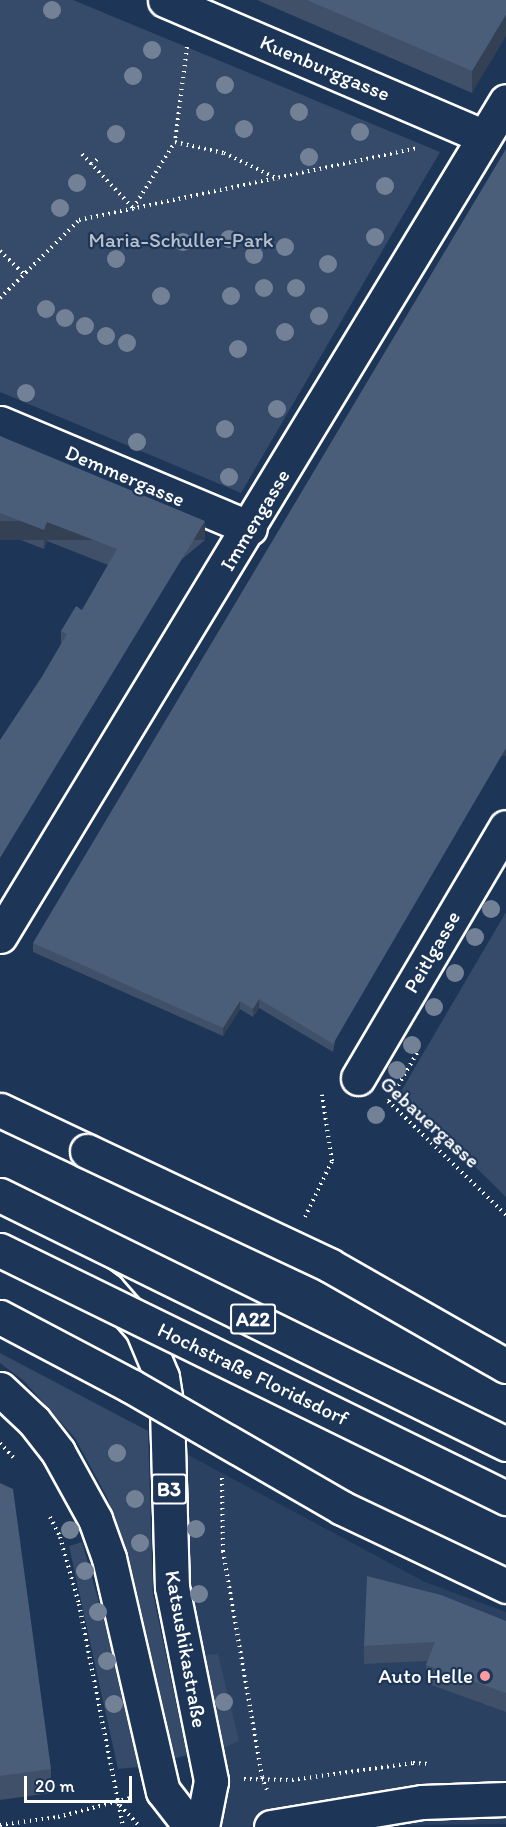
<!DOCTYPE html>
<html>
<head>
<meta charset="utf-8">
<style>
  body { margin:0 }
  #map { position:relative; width:506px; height:1827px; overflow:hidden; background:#1d3557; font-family:Itim,sans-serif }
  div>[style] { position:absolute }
  .built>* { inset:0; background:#2a4161 }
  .green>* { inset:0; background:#364b69 }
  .path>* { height:4px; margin-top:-2px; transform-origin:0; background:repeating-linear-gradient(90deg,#fff 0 1.5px,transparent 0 6px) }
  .roads { filter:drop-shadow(2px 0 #fff) drop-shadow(-2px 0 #fff) drop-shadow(0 2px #fff) drop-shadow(0 -2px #fff) }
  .minor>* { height:33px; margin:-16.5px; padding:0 16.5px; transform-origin:16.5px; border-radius:16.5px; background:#1d3557 }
  .primary>* { height:33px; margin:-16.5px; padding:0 16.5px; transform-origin:16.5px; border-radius:16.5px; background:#1d3557 }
  .motorway>* { height:33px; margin:-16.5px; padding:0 16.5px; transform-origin:16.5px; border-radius:16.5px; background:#1d3557 }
  .bridges { filter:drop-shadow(2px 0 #fff) drop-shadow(-2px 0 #fff) drop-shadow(0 2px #fff) drop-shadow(0 -2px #fff) }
  .motorway-bridge>* { height:33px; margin:-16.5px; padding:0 16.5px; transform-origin:16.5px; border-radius:16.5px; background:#1d3557 }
  .trees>* { width:18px; height:18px; margin:-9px; border-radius:50%; background:#738196 }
  .wall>* { inset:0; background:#405068 }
  .shaded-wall>* { inset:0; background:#344155; transform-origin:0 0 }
  .building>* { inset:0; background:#4a5d79 }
  .dots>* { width:16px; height:16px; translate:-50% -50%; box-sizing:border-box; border:3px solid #1d3557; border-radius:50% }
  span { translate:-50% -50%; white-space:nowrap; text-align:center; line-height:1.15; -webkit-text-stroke:4.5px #1d3557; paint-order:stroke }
  .shield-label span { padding:2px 4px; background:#1d3557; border:2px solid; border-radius:4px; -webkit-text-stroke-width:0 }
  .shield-label { font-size:20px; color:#fff; font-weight:700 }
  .street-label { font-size:21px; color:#fff }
  .park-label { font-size:21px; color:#b9c0ca }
  .poi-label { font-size:21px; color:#fff }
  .right { translate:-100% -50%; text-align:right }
  .scale { position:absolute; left:24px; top:1776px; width:108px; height:27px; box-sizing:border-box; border:3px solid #fff; border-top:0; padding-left:8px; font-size:18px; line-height:21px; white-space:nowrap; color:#fff; -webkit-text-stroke:4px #1d3557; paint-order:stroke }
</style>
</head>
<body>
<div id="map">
  <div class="built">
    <div style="clip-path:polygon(153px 1436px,425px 1582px,506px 1612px,506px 1824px,222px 1827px,153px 1580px)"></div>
  </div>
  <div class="green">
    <div style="clip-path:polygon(0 0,73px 0,440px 152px,241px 493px,0 392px)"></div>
    <div style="clip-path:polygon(506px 912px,506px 1197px,400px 1093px)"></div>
    <div style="clip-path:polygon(0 1353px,148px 1431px,153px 1594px,187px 1755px,173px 1759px,131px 1569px,107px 1497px,75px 1438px,24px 1381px,0 1363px)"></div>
    <div style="clip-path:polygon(82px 1542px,117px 1667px,138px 1767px,118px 1769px,69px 1546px)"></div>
    <div style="clip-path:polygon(218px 1654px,239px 1741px,223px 1748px,204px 1663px,207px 1655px)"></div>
  </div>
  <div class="path">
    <div style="left:187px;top:47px;width:96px;rotate:97.2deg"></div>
    <div style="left:175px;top:142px;width:50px;rotate:12.7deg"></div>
    <div style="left:224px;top:153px;width:60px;rotate:25.7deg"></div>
    <div style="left:82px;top:154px;width:74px;rotate:46.6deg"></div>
    <div style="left:133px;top:208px;width:78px;rotate:-57.5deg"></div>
    <div style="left:91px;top:164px;width:9px;rotate:-36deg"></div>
    <div style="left:0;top:251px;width:33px;rotate:44deg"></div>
    <div style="left:0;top:298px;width:111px;rotate:-44.6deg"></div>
    <div style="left:79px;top:220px;width:347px;rotate:-12deg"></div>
    <div style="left:388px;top:1101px;width:164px;rotate:44deg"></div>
    <div style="left:389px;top:1101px;width:56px;rotate:-59.7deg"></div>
    <div style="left:305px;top:1217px;width:62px;rotate:-64.3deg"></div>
    <div style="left:332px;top:1161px;width:67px;rotate:-98.6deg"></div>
    <div style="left:0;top:1443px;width:23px;rotate:47deg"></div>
    <div style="left:222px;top:1478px;width:73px;rotate:89.2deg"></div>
    <div style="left:223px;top:1551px;width:229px;rotate:80.2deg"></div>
    <div style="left:262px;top:1777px;width:17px;rotate:69deg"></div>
    <div style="left:50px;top:1517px;width:22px;rotate:63deg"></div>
    <div style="left:60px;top:1537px;width:70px;rotate:74.2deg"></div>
    <div style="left:79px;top:1604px;width:227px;rotate:78.8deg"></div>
    <div style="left:244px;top:1779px;width:48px;rotate:1.2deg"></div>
    <div style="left:292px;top:1780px;width:122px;rotate:-8deg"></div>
    <div style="left:413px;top:1763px;width:17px;rotate:3deg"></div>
    <div style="left:116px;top:1801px;width:35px;rotate:47deg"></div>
    <div style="left:0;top:1825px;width:59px;rotate:-7.9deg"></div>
    <div style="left:58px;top:1817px;width:74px;rotate:-14.8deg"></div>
  </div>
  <div class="roads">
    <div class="minor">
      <div style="left:165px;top:0;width:347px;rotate:23.2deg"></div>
      <div style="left:0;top:423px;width:271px;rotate:22.8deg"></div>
      <div style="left:0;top:936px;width:976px;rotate:-58.78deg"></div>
      <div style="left:358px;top:1078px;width:291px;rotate:-59.5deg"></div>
    </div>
    <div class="primary">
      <div style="left:0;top:1224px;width:67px;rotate:26.6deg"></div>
      <div style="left:60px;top:1254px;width:60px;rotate:36.9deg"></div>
      <div style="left:108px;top:1290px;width:52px;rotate:48.9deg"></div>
      <div style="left:142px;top:1329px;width:52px;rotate:67.4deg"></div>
      <div style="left:162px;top:1377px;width:32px;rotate:81deg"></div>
      <div style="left:167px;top:1409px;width:178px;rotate:88.4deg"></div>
      <div style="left:172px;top:1587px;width:198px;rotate:78.6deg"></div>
      <div style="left:211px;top:1781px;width:47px;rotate:101.1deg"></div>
      <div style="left:0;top:1389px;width:47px;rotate:43.3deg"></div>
      <div style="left:34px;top:1421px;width:39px;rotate:52deg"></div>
      <div style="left:58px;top:1452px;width:77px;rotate:61.1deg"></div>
      <div style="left:95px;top:1519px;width:41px;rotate:70.3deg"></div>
      <div style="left:109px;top:1558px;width:239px;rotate:77deg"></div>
      <div style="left:163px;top:1791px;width:46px;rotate:52.1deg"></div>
      <div style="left:271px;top:1827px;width:153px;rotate:-9.4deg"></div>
      <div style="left:422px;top:1802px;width:84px;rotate:-2deg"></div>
    </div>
    <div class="motorway">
      <div style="left:0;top:1110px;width:96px;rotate:25.2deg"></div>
    </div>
  </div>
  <div class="bridges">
    <div class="motorway-bridge">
      <div style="left:87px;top:1151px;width:268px;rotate:25.2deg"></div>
      <div style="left:329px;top:1265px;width:204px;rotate:29.7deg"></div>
      <div style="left:0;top:1195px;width:564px;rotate:26.2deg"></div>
      <div style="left:0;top:1250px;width:564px;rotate:26.11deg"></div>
      <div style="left:0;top:1317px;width:148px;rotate:27.8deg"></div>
      <div style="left:131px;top:1386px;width:244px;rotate:30deg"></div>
      <div style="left:342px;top:1508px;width:182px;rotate:25.4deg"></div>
    </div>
  </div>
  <div class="trees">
    <div style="left:52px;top:10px"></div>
    <div style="left:152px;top:50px"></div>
    <div style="left:133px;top:76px"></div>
    <div style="left:225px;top:85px"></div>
    <div style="left:205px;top:112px"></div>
    <div style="left:299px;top:112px"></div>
    <div style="left:244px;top:129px"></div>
    <div style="left:360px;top:132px"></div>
    <div style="left:116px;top:134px"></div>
    <div style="left:309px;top:157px"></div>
    <div style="left:77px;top:183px"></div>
    <div style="left:385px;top:186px"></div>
    <div style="left:60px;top:208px"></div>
    <div style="left:375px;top:237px"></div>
    <div style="left:229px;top:239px"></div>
    <div style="left:183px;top:242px"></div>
    <div style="left:285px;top:247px"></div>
    <div style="left:254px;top:255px"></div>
    <div style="left:116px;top:259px"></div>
    <div style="left:328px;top:264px"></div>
    <div style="left:264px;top:288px"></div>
    <div style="left:296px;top:288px"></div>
    <div style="left:161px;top:296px"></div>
    <div style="left:231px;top:296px"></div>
    <div style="left:46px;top:309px"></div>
    <div style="left:319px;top:316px"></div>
    <div style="left:65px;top:318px"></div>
    <div style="left:85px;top:326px"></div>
    <div style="left:285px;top:332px"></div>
    <div style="left:106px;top:336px"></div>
    <div style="left:127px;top:343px"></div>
    <div style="left:238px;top:349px"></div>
    <div style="left:26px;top:393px"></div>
    <div style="left:277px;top:409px"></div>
    <div style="left:225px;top:429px"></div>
    <div style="left:137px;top:442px"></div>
    <div style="left:229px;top:477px"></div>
    <div style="left:491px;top:909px"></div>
    <div style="left:475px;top:937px"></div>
    <div style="left:455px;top:973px"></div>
    <div style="left:434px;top:1007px"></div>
    <div style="left:412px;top:1045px"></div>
    <div style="left:397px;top:1070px"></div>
    <div style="left:376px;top:1115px"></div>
    <div style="left:117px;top:1453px"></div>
    <div style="left:135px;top:1499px"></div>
    <div style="left:196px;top:1529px"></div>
    <div style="left:70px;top:1530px"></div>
    <div style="left:140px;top:1543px"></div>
    <div style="left:85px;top:1571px"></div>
    <div style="left:199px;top:1594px"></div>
    <div style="left:98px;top:1612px"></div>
    <div style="left:107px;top:1661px"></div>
    <div style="left:224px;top:1702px"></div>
    <div style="left:114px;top:1704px"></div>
  </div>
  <div class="wall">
    <div style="clip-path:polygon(257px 0,506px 0,472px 93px)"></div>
    <div style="clip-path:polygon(506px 149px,333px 1052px,259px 1008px,253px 1017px,240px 1009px,223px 1036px,33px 952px,33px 943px)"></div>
    <div style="clip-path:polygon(0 436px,205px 540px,43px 675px,61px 644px,61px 631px,82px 610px,108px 565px,47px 541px,44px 549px,0 532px)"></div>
    <div style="clip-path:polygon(0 1483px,51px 1769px,51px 1793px,0 1800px)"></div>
    <div style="clip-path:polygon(506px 1621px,506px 1712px,426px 1683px,426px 1665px,428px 1661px,364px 1664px,364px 1646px)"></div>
  </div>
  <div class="shaded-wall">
    <div style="clip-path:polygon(506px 15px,506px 36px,472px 93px,472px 71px)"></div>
    <div style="left:205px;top:521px;width:19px;height:394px;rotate:90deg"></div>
    <div style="clip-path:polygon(47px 522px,47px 541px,44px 549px,44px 530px)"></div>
    <div style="left:506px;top:748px;width:8px;height:343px;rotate:90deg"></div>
    <div style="clip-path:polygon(259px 999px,259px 1008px,253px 1017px,253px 1009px)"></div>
    <div style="clip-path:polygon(240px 1001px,240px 1009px,223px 1036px,223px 1028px)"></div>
  </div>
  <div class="building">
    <div style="clip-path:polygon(307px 0,506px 0,506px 15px,472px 71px)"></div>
    <div style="clip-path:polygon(506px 149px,506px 748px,333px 1044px,259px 999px,253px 1009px,240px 1001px,223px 1028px,33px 943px)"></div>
    <div style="clip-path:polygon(0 436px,205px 521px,0 858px,0 740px,43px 675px,67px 634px,61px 631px,76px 606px,82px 610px,117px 549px,47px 522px,44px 530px,0 513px)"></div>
    <div style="clip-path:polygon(0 1483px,13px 1489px,51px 1769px,0 1776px)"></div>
    <div style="clip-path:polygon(367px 1576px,441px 1595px,506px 1621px,506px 1693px,426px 1665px,435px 1642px,364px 1646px)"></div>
  </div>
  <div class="dots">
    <div style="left:485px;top:1676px;background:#ff9aa2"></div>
  </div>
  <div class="shield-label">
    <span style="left:253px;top:1319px">A22</span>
    <span style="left:169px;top:1489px">B3</span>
  </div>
  <div class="street-label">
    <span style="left:325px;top:68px;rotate:23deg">Kuenburggasse</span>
    <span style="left:125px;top:476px;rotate:23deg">Demmergasse</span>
    <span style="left:255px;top:520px;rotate:-59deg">Immengasse</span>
    <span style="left:432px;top:952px;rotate:-60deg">Peitlgasse</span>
    <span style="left:430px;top:1122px;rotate:42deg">Gebauergasse</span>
    <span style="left:253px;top:1374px;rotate:26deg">Hochstraße Floridsdorf</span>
    <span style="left:186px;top:1649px;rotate:80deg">Katsushikastraße</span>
  </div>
  <div class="park-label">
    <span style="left:181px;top:240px">Maria-Schuller-Park</span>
  </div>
  <div class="poi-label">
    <span class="right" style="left:473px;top:1676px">Auto Helle</span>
  </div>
  <div class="scale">20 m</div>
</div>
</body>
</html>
